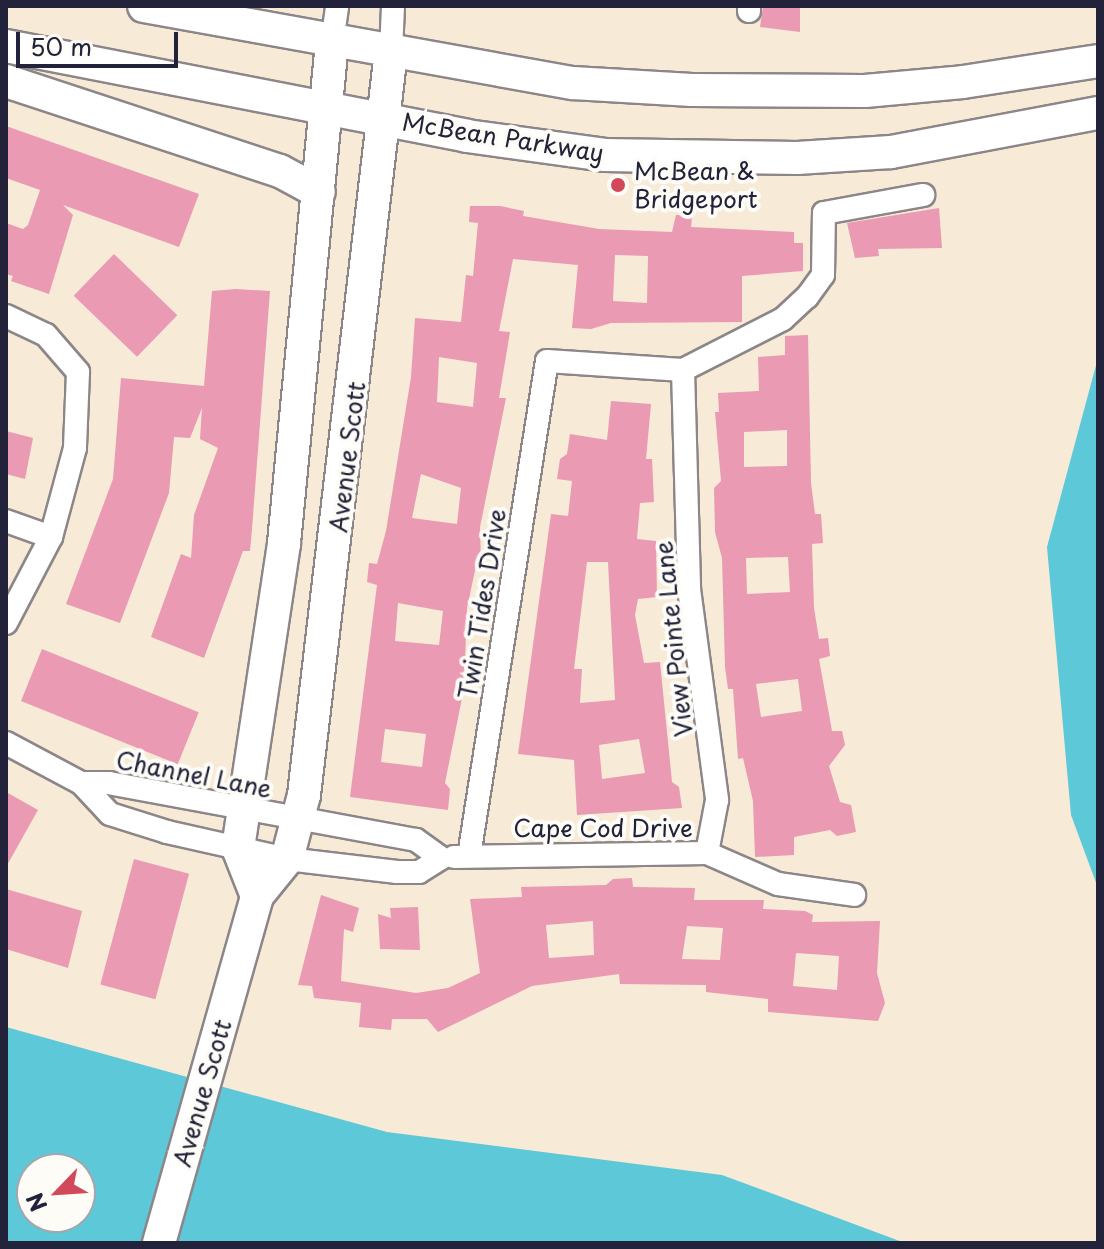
<!DOCTYPE html>
<html>
<head>
<meta charset="utf-8">
<style>
  body { margin:0 }
  #map { position:relative; width:1104px; height:1249px; overflow:hidden; background:#f7ead7; font-family:"Playpen Sans",sans-serif }
  div>[style] { position:absolute }
  .water>* { inset:0; background:#5dc8d7 }
  .building>* { inset:0; background:#ea9ab3; transform-origin:0 0 }
  .roads { filter:drop-shadow(2px 0 #8c8689) drop-shadow(-2px 0 #8c8689) drop-shadow(0 2px #8c8689) drop-shadow(0 -2px #8c8689) }
  .street>* { height:22px; margin:-11px; padding:0 11px; transform-origin:11px; border-radius:11px; background:#fff }
  .secondary>* { height:32px; margin:-16px; padding:0 16px; transform-origin:16px; border-radius:16px; background:#fff }
  .dots>* { width:22px; height:22px; translate:-50% -50%; box-sizing:border-box; border:4px solid #fdfcf7; border-radius:50% }
  span { translate:-50% -50%; white-space:nowrap; text-align:center; line-height:1.15; -webkit-text-stroke:8px #fdfcf7; paint-order:stroke }
  .street-label { font-size:24px; color:#22223b }
  .poi-label { font-size:24px; color:#22223b }
  .left { translate:0 -50%; text-align:left }
  .frame { position:absolute; inset:0; border:8px solid #22223b; pointer-events:none }
  .north { position:absolute; left:16px; top:1153px; width:80px; height:80px; box-sizing:border-box; background:#fdfcf7; border:2px solid #a5a5ac; border-radius:50%; rotate:245deg; font-size:22px; font-weight:700; line-height:32px; text-align:center; color:#22223b }
  .north::after { content:''; display:block; margin:auto; width:28px; height:36px; background:#d1495b; clip-path:polygon(50% 0,100% 100%,50% 72%,0 100%) }
  .scale { position:absolute; left:16px; top:32px; width:162px; height:36px; box-sizing:border-box; border:4px solid #22223b; border-top:0; padding-left:10px; font-size:24px; line-height:28px; white-space:nowrap; color:#22223b; -webkit-text-stroke:6px #fdfcf7; paint-order:stroke }
</style>
</head>
<body>
<div id="map">
  <div class="water">
    <div style="clip-path:polygon(1098px 358px,1098px 888px,1071px 815px,1047px 547px)"></div>
    <div style="clip-path:polygon(evenodd,6px 1027px,387px 1132px,722px 1175px,905px 1243px,6px 1243px,6px 1027px,32px 1169px,80px 1169px,80px 1217px,32px 1217px,32px 1169px)"></div>
  </div>
  <div class="building">
    <div style="clip-path:polygon(763px 6px,800px 6px,800px 32px,760px 27px)"></div>
    <div style="clip-path:polygon(6px 126px,199px 194px,179px 247px,63px 205px,73px 215px,49px 294px,11px 281px,13px 276px,6px 274px,6px 223px,23px 229px,28px 225px,40px 190px,6px 178px)"></div>
    <div style="clip-path:polygon(evenodd,470px 206px,500px 206px,524px 211px,523px 216px,599px 229px,672px 232px,676px 215px,692px 216px,691px 227px,794px 232px,794px 243px,803px 243px,803px 271px,742px 276px,742px 322px,611px 323px,591px 329px,572px 328px,578px 265px,513px 259px,499px 331px,510px 332px,499px 398px,506px 398px,480px 527px,481px 566px,476px 566px,467px 608px,464px 688px,445px 783px,450px 789px,448px 810px,350px 797px,377px 585px,367px 582px,369px 563px,377px 564px,386px 531px,411px 377px,415px 318px,461px 322px,466px 275px,473px 276px,478px 223px,469px 222px,470px 206px,615px 255px,648px 256px,647px 303px,613px 301px,615px 255px,470px 206px,439px 357px,477px 363px,473px 407px,437px 402px,439px 357px,470px 206px,421px 474px,461px 488px,457px 524px,412px 518px,421px 474px,470px 206px,398px 603px,443px 611px,439px 645px,395px 641px,398px 603px,470px 206px,385px 729px,426px 734px,422px 767px,381px 762px,385px 729px)"></div>
    <div style="clip-path:polygon(939px 208px,942px 248px,878px 249px,879px 256px,855px 258px,847px 223px)"></div>
    <div style="left:114px;top:254px;width:88px;height:58px;rotate:44deg"></div>
    <div style="clip-path:polygon(236px 289px,270px 291px,252px 529px,250px 551px,243px 551px,204px 658px,151px 637px,181px 554px,191px 558px,194px 515px,218px 448px,200px 439px,202px 408px,190px 438px,174px 437px,169px 493px,120px 623px,66px 604px,113px 479px,121px 378px,204px 386px,212px 291px)"></div>
    <div style="clip-path:polygon(evenodd,808px 335px,811px 483px,815px 514px,821px 514px,823px 543px,812px 544px,814px 608px,819px 639px,828px 638px,830px 656px,819px 659px,832px 731px,842px 731px,845px 745px,829px 766px,840px 802px,851px 805px,856px 832px,837px 836px,830px 830px,794px 837px,794px 855px,755px 857px,753px 801px,743px 758px,738px 759px,733px 689px,728px 689px,725px 667px,722px 558px,715px 532px,714px 488px,721px 481px,715px 412px,719px 412px,718px 393px,759px 391px,758px 357px,785px 355px,785px 336px,808px 335px,787px 430px,787px 466px,744px 467px,744px 432px,787px 430px,808px 335px,788px 557px,790px 592px,747px 594px,746px 558px,788px 557px,808px 335px,798px 679px,802px 711px,761px 717px,756px 684px,798px 679px)"></div>
    <div style="clip-path:polygon(evenodd,611px 401px,651px 404px,646px 459px,652px 459px,654px 502px,640px 503px,637px 539px,656px 541px,657px 597px,638px 599px,635px 615px,644px 663px,660px 662px,672px 782px,679px 787px,682px 808px,577px 815px,574px 760px,518px 754px,551px 514px,568px 516px,572px 481px,557px 479px,560px 459px,567px 454px,570px 434px,607px 440px,611px 401px,587px 562px,608px 562px,615px 700px,580px 703px,582px 669px,574px 669px,587px 562px,611px 401px,639px 739px,645px 773px,602px 779px,599px 745px,639px 739px)"></div>
    <div style="clip-path:polygon(6px 431px,33px 438px,25px 479px,6px 474px)"></div>
    <div style="left:42px;top:649px;width:169px;height:56px;rotate:22deg"></div>
    <div style="clip-path:polygon(6px 792px,38px 810px,6px 867px)"></div>
    <div style="left:134px;top:859px;width:57px;height:130px;rotate:15deg"></div>
    <div style="clip-path:polygon(evenodd,632px 878px,633px 887px,695px 888px,694px 900px,764px 900px,763px 909px,805px 911px,813px 915px,812px 922px,880px 921px,877px 973px,885px 1003px,878px 1021px,768px 1012px,768px 999px,706px 992px,706px 985px,620px 984px,619px 974px,532px 986px,438px 1032px,427px 1019px,392px 1019px,391px 1030px,359px 1027px,361px 1003px,314px 998px,312px 986px,298px 985px,321px 895px,359px 908px,353px 932px,344px 929px,341px 981px,416px 993px,448px 988px,480px 973px,470px 899px,522px 897px,521px 887px,606px 885px,613px 879px,632px 878px,593px 921px,594px 955px,549px 958px,546px 925px,593px 921px,632px 878px,687px 926px,723px 928px,720px 960px,682px 959px,687px 926px,632px 878px,796px 953px,839px 956px,837px 990px,793px 986px,796px 953px)"></div>
    <div style="clip-path:polygon(6px 889px,82px 911px,68px 968px,6px 949px)"></div>
    <div style="clip-path:polygon(418px 907px,420px 950px,380px 949px,378px 914px,391px 918px,390px 908px)"></div>
  </div>
  <div class="roads">
    <div class="street">
      <div style="left:749px;top:11px;width:5px;rotate:-90deg"></div>
      <div style="left:332px;top:43px;width:37px;rotate:-82deg"></div>
      <div style="left:391px;top:52px;width:46px;rotate:-87.5deg"></div>
      <div style="left:6px;top:316px;width:44px;rotate:25.4deg"></div>
      <div style="left:46px;top:335px;width:49px;rotate:49.1deg"></div>
      <div style="left:78px;top:372px;width:76px;rotate:92.3deg"></div>
      <div style="left:75px;top:448px;width:92px;rotate:105.1deg"></div>
      <div style="left:51px;top:537px;width:97px;rotate:117.6deg"></div>
      <div style="left:683px;top:370px;width:219px;rotate:88.4deg"></div>
      <div style="left:689px;top:589px;width:213px;rotate:82.4deg"></div>
      <div style="left:717px;top:800px;width:54px;rotate:100.7deg"></div>
      <div style="left:6px;top:521px;width:48px;rotate:19.6deg"></div>
      <div style="left:6px;top:743px;width:85px;rotate:28.1deg"></div>
      <div style="left:81px;top:783px;width:42px;rotate:46.9deg"></div>
      <div style="left:110px;top:814px;width:60px;rotate:17.5deg"></div>
      <div style="left:167px;top:832px;width:123px;rotate:12.7deg"></div>
      <div style="left:287px;top:859px;width:111px;rotate:6.7deg"></div>
      <div style="left:397px;top:872px;width:22px"></div>
      <div style="left:419px;top:872px;width:26px;rotate:-32deg"></div>
      <div style="left:441px;top:858px;width:31px;rotate:-144deg"></div>
      <div style="left:416px;top:840px;width:312px;rotate:-169.5deg"></div>
      <div style="left:109px;top:783px;width:28px;rotate:180deg"></div>
      <div style="left:469px;top:856px;width:501px;rotate:-81.05deg"></div>
      <div style="left:547px;top:361px;width:136px;rotate:3.8deg"></div>
      <div style="left:683px;top:370px;width:112px;rotate:-27deg"></div>
      <div style="left:783px;top:319px;width:33px;rotate:-43deg"></div>
      <div style="left:807px;top:297px;width:27px;rotate:-54deg"></div>
      <div style="left:823px;top:275px;width:62px;rotate:-89.1deg"></div>
      <div style="left:824px;top:213px;width:101px;rotate:-10.3deg"></div>
      <div style="left:454px;top:857px;width:253px;rotate:-0.9deg"></div>
      <div style="left:707px;top:853px;width:77px;rotate:23.6deg"></div>
      <div style="left:778px;top:884px;width:77px;rotate:8.2deg"></div>
    </div>
    <div class="secondary">
      <div style="left:144px;top:6px;width:436px;rotate:10.2deg"></div>
      <div style="left:573px;top:83px;width:119px;rotate:3.4deg"></div>
      <div style="left:692px;top:90px;width:173px;rotate:0.3deg"></div>
      <div style="left:865px;top:91px;width:98px;rotate:-5.2deg"></div>
      <div style="left:963px;top:82px;width:137px;rotate:-8.8deg"></div>
      <div style="left:6px;top:46px;width:470px;rotate:11deg"></div>
      <div style="left:467px;top:136px;width:139px;rotate:7.8deg"></div>
      <div style="left:605px;top:155px;width:192px;rotate:0.9deg"></div>
      <div style="left:797px;top:158px;width:94px;rotate:-3.7deg"></div>
      <div style="left:891px;top:152px;width:211px;rotate:-10.7deg"></div>
      <div style="left:6px;top:81px;width:288px;rotate:18.2deg"></div>
      <div style="left:280px;top:171px;width:44px;rotate:28.3deg"></div>
      <div style="left:257px;top:896px;width:52px;rotate:-111.6deg"></div>
      <div style="left:238px;top:848px;width:308px;rotate:-81.4deg"></div>
      <div style="left:284px;top:543px;width:502px;rotate:-84.52deg"></div>
      <div style="left:159px;top:1243px;width:361px;rotate:-74.2deg"></div>
      <div style="left:257px;top:896px;width:48px;rotate:-51deg"></div>
      <div style="left:287px;top:859px;width:66px;rotate:-75.1deg"></div>
      <div style="left:304px;top:795px;width:748px;rotate:-83.32deg"></div>
    </div>
  </div>
  <div class="dots">
    <div style="left:618px;top:185px;background:#d1495b"></div>
  </div>
  <div class="street-label">
    <span style="left:503px;top:137px;rotate:9deg">McBean Parkway</span>
    <span style="left:347px;top:457px;rotate:-83deg">Avenue Scott</span>
    <span style="left:482px;top:604px;rotate:-81deg">Twin Tides Drive</span>
    <span style="left:673px;top:639px;rotate:-96deg">View Pointe Lane</span>
    <span style="left:194px;top:774px;rotate:11deg">Channel Lane</span>
    <span style="left:603px;top:828px">Cape Cod Drive</span>
    <span style="left:202px;top:1093px;rotate:-74deg">Avenue Scott</span>
  </div>
  <div class="poi-label">
    <span class="left" style="left:634px;top:185px">McBean &amp;<br>Bridgeport</span>
  </div>
  <div class="frame"></div>
  <div class="north">N</div>
  <div class="scale">50 m</div>
</div>
</body>
</html>
